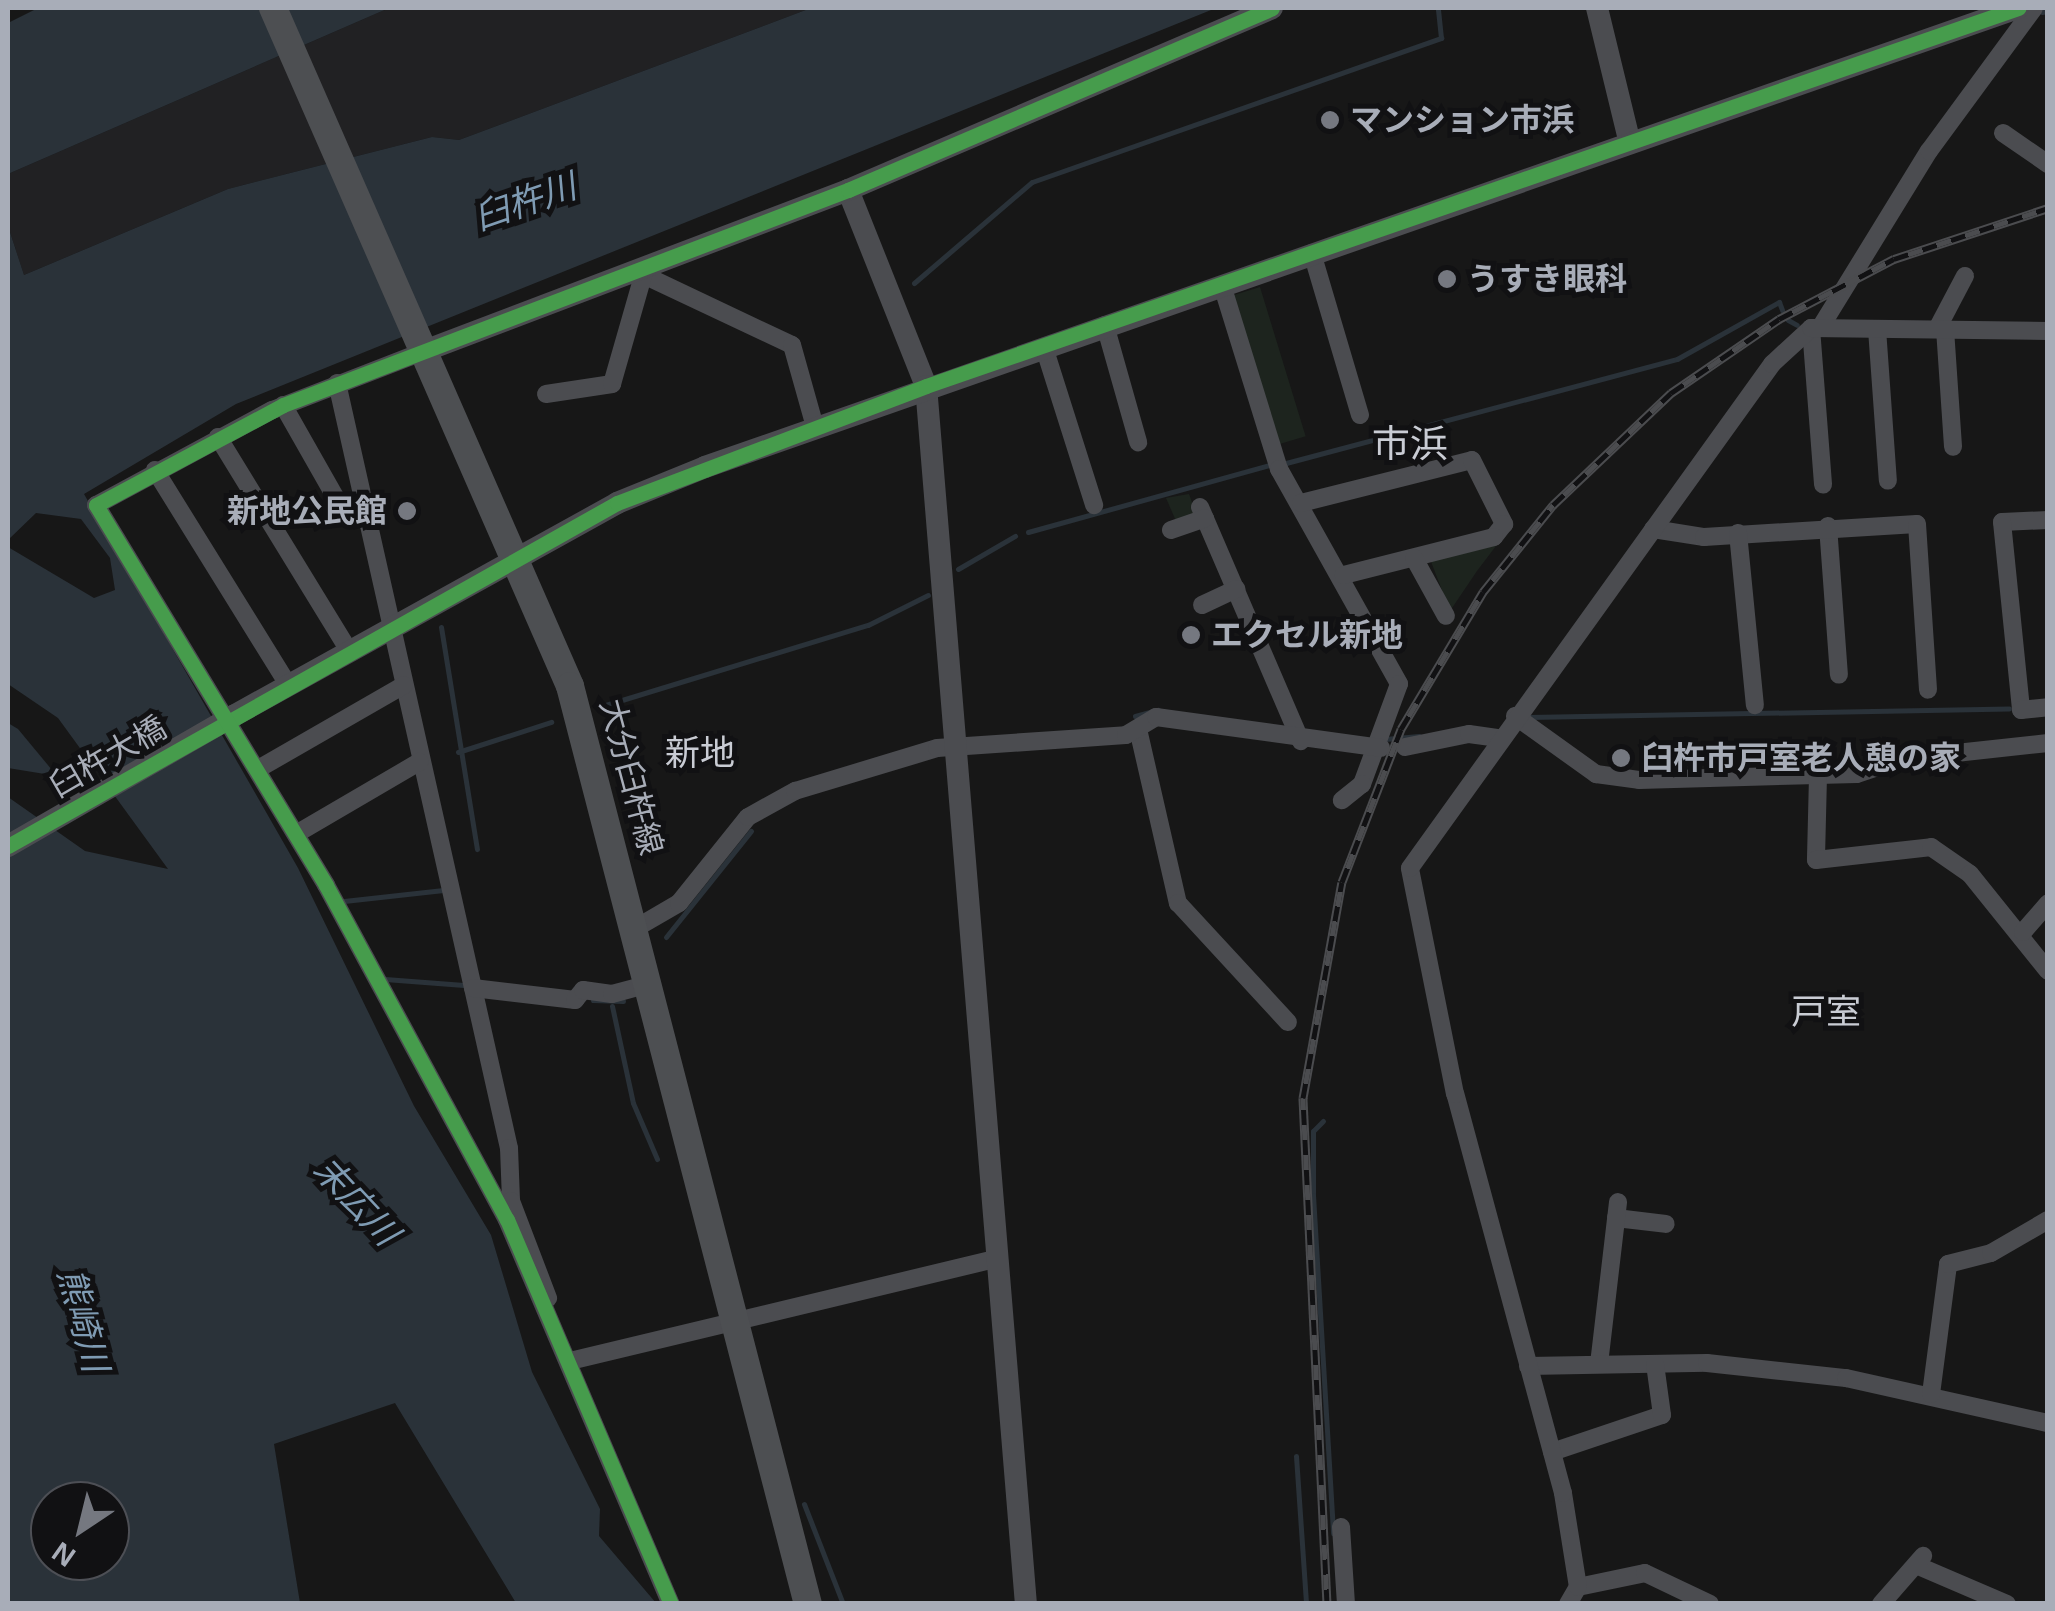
<!DOCTYPE html>
<html>
<head>
<meta charset="utf-8">
<style>
  body { margin:0 }
  #map { position:relative; width:2055px; height:1611px; overflow:hidden; background:#171717; font-family:Arial,"Noto Sans JP",sans-serif }
  div>[style] { position:absolute }
  .built>* { inset:0; background:#212123 }
  .green>* { inset:0; background:#1d241e; transform-origin:0 0 }
  .water>* { inset:0; background:#2a3239 }
  .stream>* { height:5px; margin:-2.5px; padding:0 2.5px; transform-origin:2.5px; border-radius:2.5px; background:#2a3239 }
  .minor>* { height:18px; margin:-9px; padding:0 9px; transform-origin:9px; border-radius:9px; background:#4b4c50 }
  .tertiary>* { height:22px; margin:-11px; padding:0 11px; transform-origin:11px; border-radius:11px; background:#4b4c50 }
  .primary>* { height:28px; margin:-14px; padding:0 14px; transform-origin:14px; border-radius:14px; background:#4d4f52 }
  .rail>* { height:9px; margin-top:-4.5px; transform-origin:0; background:repeating-linear-gradient(90deg,#111113 0 15px,#4b4c4f 0 30px); box-sizing:border-box; border-block:2px solid #4b4c4f }
  .tertiary-bridge>* { height:22px; margin:-11px; padding:0 11px; transform-origin:11px; border-radius:11px; background:#4b4c50 }
  .cycleway>* { height:15px; margin:-7.5px; padding:0 7.5px; transform-origin:7.5px; border-radius:7.5px; background:#469c4c }
  .dots>* { width:28px; height:28px; translate:-50% -50%; box-sizing:border-box; border:5px solid #111113; border-radius:50% }
  span { translate:-50% -50%; white-space:nowrap; text-align:center; line-height:1.15; -webkit-text-stroke:10px #111113; paint-order:stroke }
  .poi-label { font-size:32px; color:#a8adb8; font-weight:700 }
  .left { translate:0 -50%; text-align:left }
  .right { translate:-100% -50%; text-align:right }
  .street-label { font-size:32px; color:#a8adb8 }
  .water-label { font-size:35px; color:#7f9bb3; font-style:italic }
  .neighbourhood-label { font-size:35px; color:#c9ccd4 }
  .quarter-label { font-size:38px; color:#c9ccd4 }
  .frame { position:absolute; inset:0; border:10px solid #a8adb8; pointer-events:none }
  .north { position:absolute; left:30px; top:1481px; width:100px; height:100px; box-sizing:border-box; background:#111113; border:2px solid #4d4f55; border-radius:50%; rotate:215deg; font-size:28px; font-weight:700; line-height:40px; text-align:center; color:#a8adb8 }
  .north::after { content:''; display:block; margin:auto; width:35px; height:45px; background:#757880; clip-path:polygon(50% 0,100% 100%,50% 72%,0 100%) }
</style>
</head>
<body>
<div id="map">
  <div class="built">
    <div style="clip-path:polygon(389px 8px,811px 8px,459px 140px,432px 137px,228px 189px,24px 275px,8px 226px,8px 174px)"></div>
  </div>
  <div class="green">
    <div style="left:1260px;top:287px;width:156px;height:28px;rotate:73deg"></div>
    <div style="clip-path:polygon(1189px 494px,1197px 516px,1176px 521px,1166px 498px)"></div>
    <div style="clip-path:polygon(1499px 542px,1477px 571px,1450px 611px,1430px 559px)"></div>
  </div>
  <div class="water">
    <div style="clip-path:polygon(38px 8px,389px 8px,8px 174px,8px 23px)"></div>
    <div style="clip-path:polygon(evenodd,811px 8px,1216px 8px,236px 404px,84px 494px,298px 868px,414px 1106px,491px 1235px,532px 1372px,600px 1509px,599px 1536px,656px 1603px,516px 1603px,395px 1403px,274px 1444px,300px 1603px,8px 1603px,8px 797px,85px 851px,168px 869px,58px 718px,8px 684px,8px 547px,94px 598px,115px 590px,110px 558px,81px 519px,36px 513px,8px 540px,8px 226px,24px 275px,228px 189px,432px 137px,459px 140px,811px 8px,50px 1501px,110px 1501px,110px 1561px,50px 1561px,50px 1501px)"></div>
    <div style="clip-path:polygon(8px 723px,18px 729px,57px 776px,8px 768px)"></div>
  </div>
  <div class="stream">
    <div style="left:2042px;top:12px;width:6px;rotate:-9deg"></div>
    <div style="left:914px;top:283px;width:155px;rotate:-40.6deg"></div>
    <div style="left:1032px;top:182px;width:434px;rotate:-19.4deg"></div>
    <div style="left:1441px;top:38px;width:30px;rotate:-96deg"></div>
    <div style="left:1788px;top:320px;width:10px;rotate:29deg"></div>
    <div style="left:1286px;top:463px;width:405px;rotate:-14.9deg"></div>
    <div style="left:1677px;top:359px;width:117px;rotate:-29.2deg"></div>
    <div style="left:1779px;top:302px;width:9px;rotate:69deg"></div>
    <div style="left:1028px;top:532px;width:250px;rotate:-15.5deg"></div>
    <div style="left:958px;top:569px;width:66px;rotate:-30.1deg"></div>
    <div style="left:441px;top:627px;width:225px;rotate:80.8deg"></div>
    <div style="left:599px;top:707px;width:281px;rotate:-17deg"></div>
    <div style="left:868px;top:625px;width:67px;rotate:-26.6deg"></div>
    <div style="left:1135px;top:716px;width:24px;rotate:-15deg"></div>
    <div style="left:1528px;top:717px;width:481px;rotate:-1deg"></div>
    <div style="left:1385px;top:739px;width:34px;rotate:-5deg"></div>
    <div style="left:458px;top:752px;width:98px;rotate:-17.9deg"></div>
    <div style="left:344px;top:901px;width:100px;rotate:-6.3deg"></div>
    <div style="left:666px;top:937px;width:136px;rotate:-51.3deg"></div>
    <div style="left:385px;top:979px;width:79px;rotate:4.3deg"></div>
    <div style="left:593px;top:1000px;width:30px;rotate:2deg"></div>
    <div style="left:612px;top:1006px;width:99px;rotate:77.8deg"></div>
    <div style="left:633px;top:1103px;width:61px;rotate:66.8deg"></div>
    <div style="left:1323px;top:1121px;width:14px;rotate:135deg"></div>
    <div style="left:1313px;top:1131px;width:64px;rotate:90deg"></div>
    <div style="left:1313px;top:1195px;width:339px;rotate:86.6deg"></div>
    <div style="left:1296px;top:1456px;width:148px;rotate:86.1deg"></div>
    <div style="left:804px;top:1504px;width:107px;rotate:68.7deg"></div>
  </div>
  <div class="minor">
    <div style="left:2003px;top:133px;width:55px;rotate:34.6deg"></div>
    <div style="left:1312px;top:253px;width:169px;rotate:73.5deg"></div>
    <div style="left:648px;top:277px;width:159px;rotate:25.3deg"></div>
    <div style="left:792px;top:345px;width:85px;rotate:74.3deg"></div>
    <div style="left:1222px;top:285px;width:193px;rotate:72.8deg"></div>
    <div style="left:1279px;top:469px;width:246px;rotate:60.8deg"></div>
    <div style="left:1399px;top:684px;width:107px;rotate:110.3deg"></div>
    <div style="left:1362px;top:784px;width:26px;rotate:141deg"></div>
    <div style="left:1105px;top:325px;width:122px;rotate:74.2deg"></div>
    <div style="left:1811px;top:328px;width:157px;rotate:85.6deg"></div>
    <div style="left:1820px;top:328px;width:208px;rotate:-58.4deg"></div>
    <div style="left:1929px;top:151px;width:177px;rotate:-53.7deg"></div>
    <div style="left:1877px;top:329px;width:152px;rotate:85.9deg"></div>
    <div style="left:1937px;top:329px;width:60px;rotate:-62.2deg"></div>
    <div style="left:1945px;top:329px;width:118px;rotate:86.1deg"></div>
    <div style="left:1044px;top:347px;width:166px;rotate:72.4deg"></div>
    <div style="left:427px;top:350px;width:166px;rotate:158.8deg"></div>
    <div style="left:272px;top:410px;width:200px;rotate:151.6deg"></div>
    <div style="left:96px;top:505px;width:444px;rotate:58.8deg"></div>
    <div style="left:326px;top:885px;width:381px;rotate:61.6deg"></div>
    <div style="left:507px;top:1220px;width:418px;rotate:66.9deg"></div>
    <div style="left:337px;top:383px;width:784px;rotate:77.33deg"></div>
    <div style="left:509px;top:1148px;width:53px;rotate:87.8deg"></div>
    <div style="left:511px;top:1201px;width:104px;rotate:69.1deg"></div>
    <div style="left:546px;top:394px;width:67px;rotate:-8.6deg"></div>
    <div style="left:612px;top:384px;width:120px;rotate:-74deg"></div>
    <div style="left:283px;top:405px;width:112px;rotate:60.4deg"></div>
    <div style="left:338px;top:502px;width:25px;rotate:2deg"></div>
    <div style="left:218px;top:437px;width:252px;rotate:58.5deg"></div>
    <div style="left:155px;top:470px;width:254px;rotate:58.2deg"></div>
    <div style="left:1301px;top:503px;width:176px;rotate:-14.1deg"></div>
    <div style="left:1472px;top:460px;width:72px;rotate:63.4deg"></div>
    <div style="left:1504px;top:524px;width:16px;rotate:128deg"></div>
    <div style="left:1494px;top:537px;width:155px;rotate:165.8deg"></div>
    <div style="left:1200px;top:507px;width:255px;rotate:66.7deg"></div>
    <div style="left:2048px;top:520px;width:46px;rotate:177.5deg"></div>
    <div style="left:2002px;top:522px;width:189px;rotate:84.2deg"></div>
    <div style="left:2021px;top:710px;width:27px;rotate:-6deg"></div>
    <div style="left:1828px;top:526px;width:149px;rotate:85.8deg"></div>
    <div style="left:1653px;top:529px;width:52px;rotate:8.9deg"></div>
    <div style="left:1704px;top:537px;width:213px;rotate:-3.5deg"></div>
    <div style="left:1917px;top:524px;width:166px;rotate:86.2deg"></div>
    <div style="left:1171px;top:530px;width:36px;rotate:-19deg"></div>
    <div style="left:1738px;top:533px;width:173px;rotate:84.4deg"></div>
    <div style="left:1414px;top:558px;width:66px;rotate:61.1deg"></div>
    <div style="left:1202px;top:605px;width:38px;rotate:-25deg"></div>
    <div style="left:1515px;top:716px;width:100px;rotate:35.6deg"></div>
    <div style="left:1596px;top:774px;width:43px;rotate:7.9deg"></div>
    <div style="left:1639px;top:780px;width:218px;rotate:-1.6deg"></div>
    <div style="left:1857px;top:774px;width:46px;rotate:-18.8deg"></div>
    <div style="left:1901px;top:759px;width:148px;rotate:-6.2deg"></div>
    <div style="left:1138px;top:729px;width:179px;rotate:77.1deg"></div>
    <div style="left:1178px;top:903px;width:162px;rotate:47.3deg"></div>
    <div style="left:1405px;top:747px;width:65px;rotate:-11.5deg"></div>
    <div style="left:1469px;top:734px;width:30px;rotate:8deg"></div>
    <div style="left:258px;top:769px;width:168px;rotate:-29.9deg"></div>
    <div style="left:1818px;top:776px;width:84px;rotate:91.4deg"></div>
    <div style="left:1816px;top:860px;width:116px;rotate:-6.4deg"></div>
    <div style="left:1931px;top:847px;width:47px;rotate:34.7deg"></div>
    <div style="left:1970px;top:874px;width:124px;rotate:51.2deg"></div>
    <div style="left:296px;top:834px;width:143px;rotate:-30.3deg"></div>
    <div style="left:636px;top:928px;width:50px;rotate:-30.2deg"></div>
    <div style="left:679px;top:903px;width:110px;rotate:-51.3deg"></div>
    <div style="left:748px;top:817px;width:54px;rotate:-29deg"></div>
    <div style="left:795px;top:791px;width:148px;rotate:-16.8deg"></div>
    <div style="left:937px;top:748px;width:189px;rotate:-3.9deg"></div>
    <div style="left:1126px;top:735px;width:35px;rotate:-31deg"></div>
    <div style="left:1156px;top:717px;width:227px;rotate:7.8deg"></div>
    <div style="left:2023px;top:932px;width:38px;rotate:-49deg"></div>
    <div style="left:473px;top:988px;width:103px;rotate:6.7deg"></div>
    <div style="left:575px;top:1000px;width:13px;rotate:-51deg"></div>
    <div style="left:583px;top:990px;width:29px;rotate:8deg"></div>
    <div style="left:612px;top:994px;width:39px;rotate:-15deg"></div>
    <div style="left:1616px;top:1218px;width:50px;rotate:6.8deg"></div>
    <div style="left:570px;top:1361px;width:440px;rotate:-13.5deg"></div>
    <div style="left:1599px;top:1364px;width:163px;rotate:-83.3deg"></div>
    <div style="left:1528px;top:1366px;width:179px;rotate:-1deg"></div>
    <div style="left:1707px;top:1363px;width:140px;rotate:6.2deg"></div>
    <div style="left:1846px;top:1378px;width:207px;rotate:12.6deg"></div>
    <div style="left:1931px;top:1394px;width:131px;rotate:-82.5deg"></div>
    <div style="left:1948px;top:1264px;width:44px;rotate:-14.3deg"></div>
    <div style="left:1991px;top:1253px;width:66px;rotate:-30.1deg"></div>
    <div style="left:1552px;top:1452px;width:116px;rotate:-18.6deg"></div>
    <div style="left:1662px;top:1415px;width:51px;rotate:-97.8deg"></div>
    <div style="left:1341px;top:1527px;width:77px;rotate:86.3deg"></div>
    <div style="left:1916px;top:1565px;width:99px;rotate:23.2deg"></div>
    <div style="left:1578px;top:1587px;width:68px;rotate:-11.8deg"></div>
    <div style="left:1645px;top:1573px;width:72px;rotate:25.5deg"></div>
    <div style="left:1568px;top:1604px;width:20px;rotate:-60deg"></div>
    <div style="left:1578px;top:1587px;width:95px;rotate:-99.1deg"></div>
    <div style="left:1563px;top:1493px;width:413px;rotate:-105.1deg"></div>
    <div style="left:1455px;top:1094px;width:230px;rotate:-101.3deg"></div>
    <div style="left:1410px;top:868px;width:621px;rotate:-54.31deg"></div>
    <div style="left:1772px;top:364px;width:53px;rotate:-42.7deg"></div>
    <div style="left:1811px;top:328px;width:237px;rotate:0.7deg"></div>
    <div style="left:1881px;top:1604px;width:64px;rotate:-48.8deg"></div>
  </div>
  <div class="tertiary">
    <div style="left:1597px;top:8px;width:139px;rotate:76.3deg"></div>
    <div style="left:848px;top:190px;width:211px;rotate:68.3deg"></div>
    <div style="left:926px;top:386px;width:1222px;rotate:85.31deg"></div>
    <div style="left:427px;top:350px;width:450px;rotate:-20.8deg"></div>
    <div style="left:848px;top:190px;width:461px;rotate:-23.2deg"></div>
    <div style="left:235px;top:715px;width:437px;rotate:-29deg"></div>
    <div style="left:617px;top:503px;width:95px;rotate:-22.2deg"></div>
    <div style="left:705px;top:467px;width:1391px;rotate:-19.27deg"></div>
  </div>
  <div class="primary">
    <div style="left:273px;top:8px;width:740px;rotate:66.34deg"></div>
    <div style="left:570px;top:686px;width:948px;rotate:75.47deg"></div>
  </div>
  <div class="rail">
    <div style="left:1327px;top:1604px;width:507px;rotate:-92.72deg"></div>
    <div style="left:1303px;top:1098px;width:219px;rotate:-79.8deg"></div>
    <div style="left:1342px;top:882px;width:164px;rotate:-68.9deg"></div>
    <div style="left:1401px;top:729px;width:160px;rotate:-59.1deg"></div>
    <div style="left:1483px;top:592px;width:112px;rotate:-51.2deg"></div>
    <div style="left:1553px;top:505px;width:163px;rotate:-43.5deg"></div>
    <div style="left:1671px;top:393px;width:131px;rotate:-34.4deg"></div>
    <div style="left:1779px;top:319px;width:130px;rotate:-27.6deg"></div>
    <div style="left:1894px;top:259px;width:162px;rotate:-18.3deg"></div>
  </div>
  <div class="tertiary-bridge">
    <div style="left:8px;top:846px;width:262px;rotate:-30deg"></div>
  </div>
  <div class="cycleway">
    <div style="left:8px;top:846px;width:699px;rotate:-29.39deg"></div>
    <div style="left:617px;top:503px;width:330px;rotate:-20.7deg"></div>
    <div style="left:926px;top:386px;width:1156px;rotate:-19.09deg"></div>
    <div style="left:671px;top:1604px;width:418px;rotate:-113.1deg"></div>
    <div style="left:507px;top:1220px;width:381px;rotate:-118.4deg"></div>
    <div style="left:326px;top:885px;width:444px;rotate:-121.2deg"></div>
    <div style="left:96px;top:505px;width:212px;rotate:-28.1deg"></div>
    <div style="left:283px;top:405px;width:605px;rotate:-20.83deg"></div>
    <div style="left:848px;top:190px;width:461px;rotate:-23.2deg"></div>
  </div>
  <div class="dots">
    <div style="left:1330px;top:120px;background:#757880"></div>
    <div style="left:1447px;top:279px;background:#757880"></div>
    <div style="left:407px;top:511px;background:#757880"></div>
    <div style="left:1191px;top:635px;background:#757880"></div>
    <div style="left:1621px;top:758px;background:#757880"></div>
  </div>
  <div class="poi-label">
    <span class="left" style="left:1350px;top:120px">マンション市浜</span>
    <span class="left" style="left:1467px;top:279px">うすき眼科</span>
    <span class="right" style="left:387px;top:511px">新地公民館</span>
    <span class="left" style="left:1211px;top:635px">エクセル新地</span>
    <span class="left" style="left:1641px;top:758px">臼杵市戸室老人憩の家</span>
  </div>
  <div class="street-label">
    <span style="left:108px;top:757px;rotate:-30deg">臼杵大橋</span>
    <span style="left:631px;top:777px;rotate:75deg">大分臼杵線</span>
  </div>
  <div class="water-label">
    <span style="left:525px;top:202px;rotate:-19deg">臼杵川</span>
    <span style="left:356px;top:1201px;rotate:47deg">末広川</span>
    <span style="left:83px;top:1320px;rotate:75deg">熊崎川</span>
  </div>
  <div class="neighbourhood-label">
    <span style="left:700px;top:753px">新地</span>
    <span style="left:1826px;top:1012px">戸室</span>
  </div>
  <div class="quarter-label">
    <span style="left:1410px;top:445px">市浜</span>
  </div>
  <div class="frame"></div>
  <div class="north">N</div>
</div>
</body>
</html>
